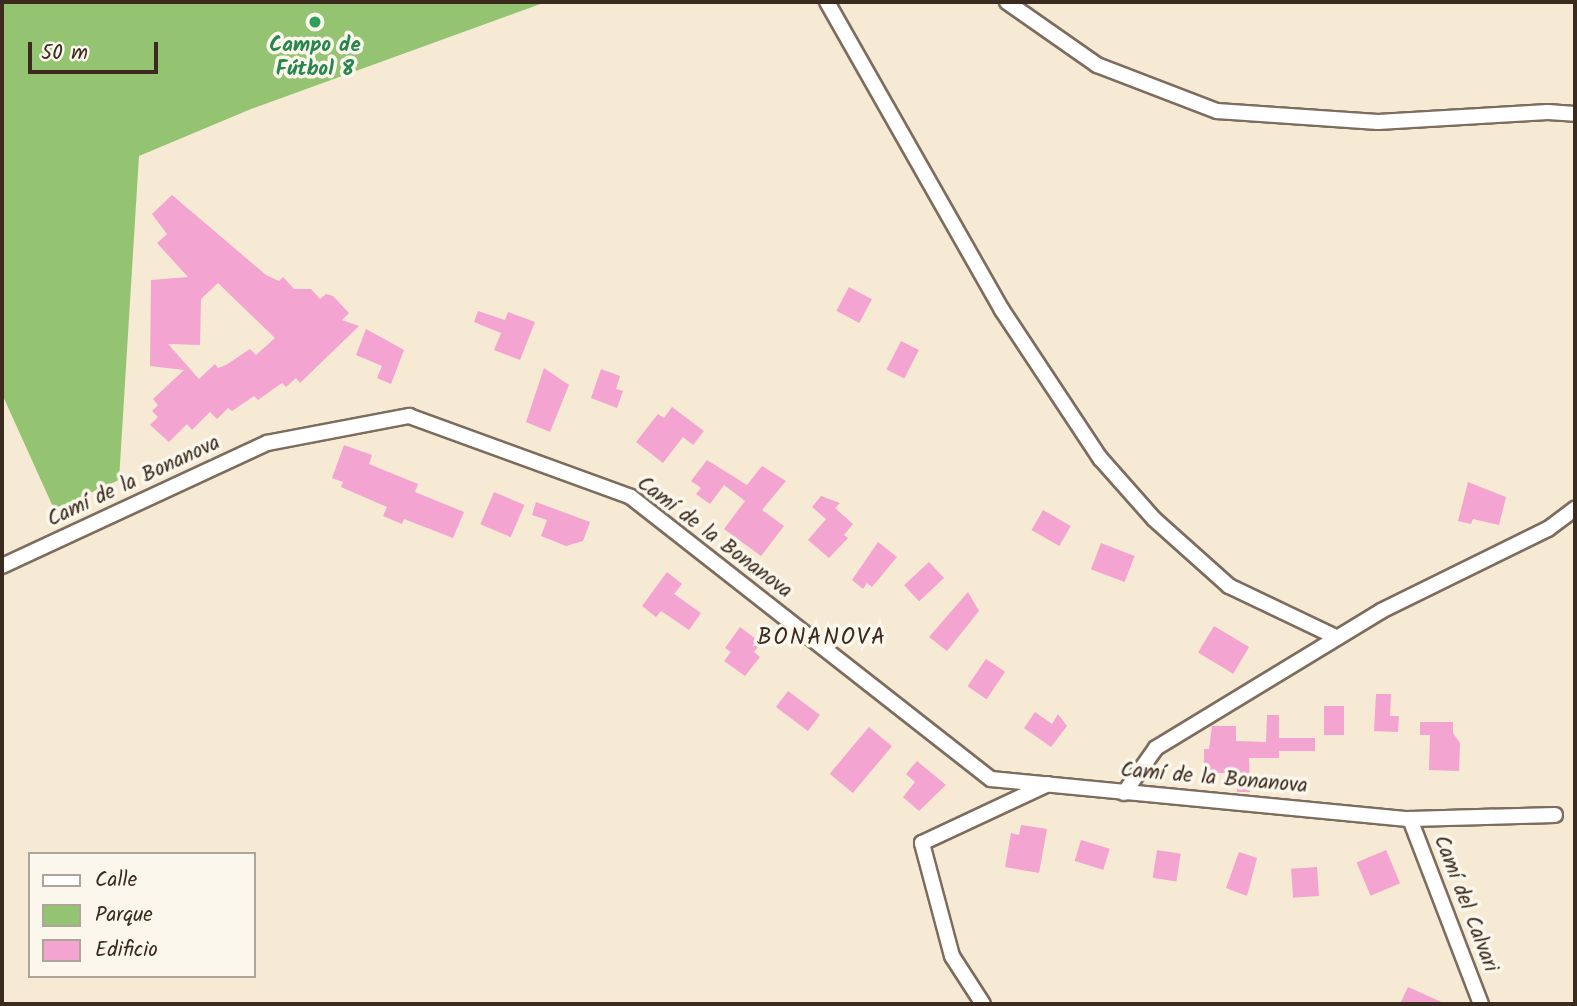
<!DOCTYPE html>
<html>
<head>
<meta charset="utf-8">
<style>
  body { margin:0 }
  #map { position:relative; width:1577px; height:1006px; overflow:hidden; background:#f6ead5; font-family:Kalam,sans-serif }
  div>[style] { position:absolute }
  .green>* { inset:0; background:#94c372 }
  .building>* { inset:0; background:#f3a4d1; transform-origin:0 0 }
  .roads { filter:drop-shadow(2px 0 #7c6d5e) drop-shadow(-2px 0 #7c6d5e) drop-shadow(0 2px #7c6d5e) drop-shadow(0 -2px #7c6d5e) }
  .minor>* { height:14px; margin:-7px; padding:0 7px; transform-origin:7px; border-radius:7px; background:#fff }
  .dots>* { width:19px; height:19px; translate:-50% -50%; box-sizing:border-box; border:4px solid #fbf7ec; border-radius:50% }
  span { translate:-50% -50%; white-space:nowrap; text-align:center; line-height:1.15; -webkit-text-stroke:7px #fbf7ec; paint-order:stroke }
  .leisure-label { font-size:21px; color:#27864d; font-weight:700 }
  .street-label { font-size:21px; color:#3b2a1e }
  .neighbourhood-label { font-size:23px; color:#3b2a1e; letter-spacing:2px }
  .frame { position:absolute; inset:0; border:4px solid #3b2a1e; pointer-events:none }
  .legend { position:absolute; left:28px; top:852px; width:228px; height:126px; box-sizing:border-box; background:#fbf7ec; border:2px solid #aea59a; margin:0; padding:9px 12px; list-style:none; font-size:21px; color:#3b2a1e }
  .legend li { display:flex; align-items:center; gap:14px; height:35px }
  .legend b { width:35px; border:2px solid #aea59a }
  .scale { position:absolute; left:28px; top:42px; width:130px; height:32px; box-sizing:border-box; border:4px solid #3b2a1e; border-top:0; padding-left:9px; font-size:21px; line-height:24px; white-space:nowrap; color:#3b2a1e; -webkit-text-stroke:5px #fbf7ec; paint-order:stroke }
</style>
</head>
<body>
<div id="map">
  <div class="green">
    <div style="clip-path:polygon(2px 2px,546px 2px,251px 109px,139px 156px,119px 480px,54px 509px,2px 394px)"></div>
  </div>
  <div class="building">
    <div style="clip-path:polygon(evenodd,172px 195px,266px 275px,279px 281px,283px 277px,294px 289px,311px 289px,320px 299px,326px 294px,333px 296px,349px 313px,342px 320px,359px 326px,300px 383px,296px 378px,286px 387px,282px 383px,258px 400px,254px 396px,232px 411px,228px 408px,217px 419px,210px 412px,192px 430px,187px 424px,169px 442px,150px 425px,158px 417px,152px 411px,158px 405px,153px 399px,184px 370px,150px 366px,151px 280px,188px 277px,157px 243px,167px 234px,152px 214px,172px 195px,218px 283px,275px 338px,256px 355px,250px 349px,226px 365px,218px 368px,215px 364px,199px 379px,168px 344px,200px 345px,201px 299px,218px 283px)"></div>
    <div style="left:849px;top:287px;width:26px;height:27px;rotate:28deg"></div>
    <div style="clip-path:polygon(478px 311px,505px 320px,508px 312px,535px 322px,520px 360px,494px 350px,501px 333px,474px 322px)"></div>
    <div style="clip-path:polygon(366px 329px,404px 350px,391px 384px,377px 378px,382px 366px,356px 355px)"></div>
    <div style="left:901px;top:341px;width:20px;height:32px;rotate:27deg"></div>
    <div style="clip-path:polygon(544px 368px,569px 385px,550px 432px,526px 422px)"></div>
    <div style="clip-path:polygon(601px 369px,620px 376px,616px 389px,623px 391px,617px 408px,591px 398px)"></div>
    <div style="clip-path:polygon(672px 407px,704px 431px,693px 445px,683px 437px,663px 463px,636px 442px,658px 414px,664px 418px)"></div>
    <div style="clip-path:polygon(344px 445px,372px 455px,369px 464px,418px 484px,415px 492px,464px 512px,453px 538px,404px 519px,402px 524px,383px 516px,387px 507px,341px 487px,343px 482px,332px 478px)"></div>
    <div style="clip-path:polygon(707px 460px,747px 485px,762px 466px,786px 481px,762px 510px,784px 526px,761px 556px,724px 529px,745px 501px,724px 485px,710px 504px,696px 494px,701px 488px,691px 481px)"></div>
    <div style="clip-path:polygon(1468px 482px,1506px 497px,1499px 525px,1473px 519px,1471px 524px,1458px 521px)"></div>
    <div style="left:494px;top:492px;width:33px;height:35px;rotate:23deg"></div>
    <div style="clip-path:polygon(821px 496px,840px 503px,835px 508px,853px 524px,844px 535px,848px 538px,829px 558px,808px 540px,826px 519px,812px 507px)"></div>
    <div style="clip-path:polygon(536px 502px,590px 522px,583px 541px,566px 546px,541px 536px,547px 520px,532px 515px)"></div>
    <div style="left:1043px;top:510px;width:32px;height:23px;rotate:30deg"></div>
    <div style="clip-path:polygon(878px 542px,897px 557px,872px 587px,867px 583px,863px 589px,852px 580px)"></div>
    <div style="left:1101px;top:543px;width:36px;height:28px;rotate:21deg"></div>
    <div style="left:929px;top:562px;width:22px;height:34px;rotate:47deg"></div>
    <div style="clip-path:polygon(667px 572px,682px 584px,674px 594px,701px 613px,689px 630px,661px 611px,656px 617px,642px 606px)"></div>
    <div style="clip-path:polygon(968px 592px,979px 611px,947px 651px,929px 637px)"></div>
    <div style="left:1214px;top:626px;width:41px;height:31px;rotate:31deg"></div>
    <div style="clip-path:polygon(740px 627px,761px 643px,754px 652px,760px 657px,745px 676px,724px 661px,731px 652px,725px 648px)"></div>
    <div style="left:986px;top:659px;width:23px;height:33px;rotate:34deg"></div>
    <div style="left:788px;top:691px;width:40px;height:20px;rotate:37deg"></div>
    <div style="clip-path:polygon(1376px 694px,1391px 694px,1390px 716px,1399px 716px,1398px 732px,1374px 731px)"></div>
    <div style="left:1324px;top:706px;width:20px;height:29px"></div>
    <div style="clip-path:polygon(1035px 712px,1052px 724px,1058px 714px,1067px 726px,1051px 747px,1024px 728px)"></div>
    <div style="clip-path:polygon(1267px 715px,1279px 715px,1279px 738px,1315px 738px,1315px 751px,1279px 751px,1279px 758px,1249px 758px,1250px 792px,1237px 792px,1236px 773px,1204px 773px,1204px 749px,1209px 749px,1212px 726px,1236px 726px,1236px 741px,1266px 742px)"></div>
    <div style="clip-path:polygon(1420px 722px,1453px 722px,1453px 733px,1460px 743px,1459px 771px,1429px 770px,1430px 735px,1420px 735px)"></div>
    <div style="left:869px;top:727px;width:30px;height:61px;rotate:40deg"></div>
    <div style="clip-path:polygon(917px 761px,946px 785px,919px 811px,903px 797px,915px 782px,906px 774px)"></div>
    <div style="clip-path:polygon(1021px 825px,1047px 829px,1039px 873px,1005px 867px,1011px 833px,1019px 835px)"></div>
    <div style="left:1081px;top:840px;width:30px;height:22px;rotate:17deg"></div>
    <div style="left:1157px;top:850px;width:24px;height:28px;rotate:9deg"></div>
    <div style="left:1386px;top:850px;width:36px;height:32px;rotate:67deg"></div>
    <div style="clip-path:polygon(1239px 852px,1257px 858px,1247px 896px,1226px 888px)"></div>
    <div style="left:1317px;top:867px;width:29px;height:26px;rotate:86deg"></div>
    <div style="clip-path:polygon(1408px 987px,1446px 1004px,1400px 1004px)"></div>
  </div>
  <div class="roads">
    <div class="minor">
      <div style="left:827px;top:2px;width:354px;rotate:60.4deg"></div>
      <div style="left:1002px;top:310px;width:178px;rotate:56.5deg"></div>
      <div style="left:1100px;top:458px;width:81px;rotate:48.5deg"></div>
      <div style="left:1154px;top:519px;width:101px;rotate:41.8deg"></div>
      <div style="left:1229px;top:586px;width:119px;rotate:25.5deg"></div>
      <div style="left:1007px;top:2px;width:110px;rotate:35deg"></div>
      <div style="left:1097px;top:65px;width:129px;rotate:21deg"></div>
      <div style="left:1217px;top:111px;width:161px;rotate:3.9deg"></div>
      <div style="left:1378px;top:122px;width:170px;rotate:-3.4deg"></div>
      <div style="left:1548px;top:112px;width:27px;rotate:4deg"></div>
      <div style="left:2px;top:566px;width:292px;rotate:-24.9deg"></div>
      <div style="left:267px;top:443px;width:145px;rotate:-10.8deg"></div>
      <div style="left:409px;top:416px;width:236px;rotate:20deg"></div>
      <div style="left:631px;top:497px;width:457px;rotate:38.1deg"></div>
      <div style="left:991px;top:779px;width:421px;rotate:5.5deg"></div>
      <div style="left:1410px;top:819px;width:145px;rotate:-1.6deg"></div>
      <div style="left:1124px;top:793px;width:55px;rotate:-54.6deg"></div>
      <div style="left:1156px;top:748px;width:263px;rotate:-31.3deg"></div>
      <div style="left:1381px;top:611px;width:186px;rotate:-26.2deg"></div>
      <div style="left:1548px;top:529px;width:34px;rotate:-37deg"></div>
      <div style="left:1410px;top:819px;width:198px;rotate:69deg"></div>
      <div style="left:983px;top:1004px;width:57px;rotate:-122.9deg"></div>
      <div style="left:952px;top:956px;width:117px;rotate:-104.9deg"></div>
      <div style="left:922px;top:843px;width:139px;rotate:-25.1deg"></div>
    </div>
  </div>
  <div class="dots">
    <div style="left:315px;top:22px;background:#2e9e5b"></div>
  </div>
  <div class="leisure-label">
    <span style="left:315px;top:58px">Campo de<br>Fútbol 8</span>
  </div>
  <div class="street-label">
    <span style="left:134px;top:482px;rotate:-25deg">Camí de la Bonanova</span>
    <span style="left:714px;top:538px;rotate:37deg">Camí de la Bonanova</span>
    <span style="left:1214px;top:779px;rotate:5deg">Camí de la Bonanova</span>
    <span style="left:1465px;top:904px;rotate:69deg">Camí del Calvari</span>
  </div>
  <div class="neighbourhood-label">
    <span style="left:822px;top:638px">BONANOVA</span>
  </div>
  <div class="frame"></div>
  <ul class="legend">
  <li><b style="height:9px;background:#fff"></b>Calle</li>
  <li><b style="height:19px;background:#94c372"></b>Parque</li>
  <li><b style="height:19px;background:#f3a4d1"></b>Edificio</li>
  </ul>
  <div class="scale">50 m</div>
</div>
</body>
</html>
